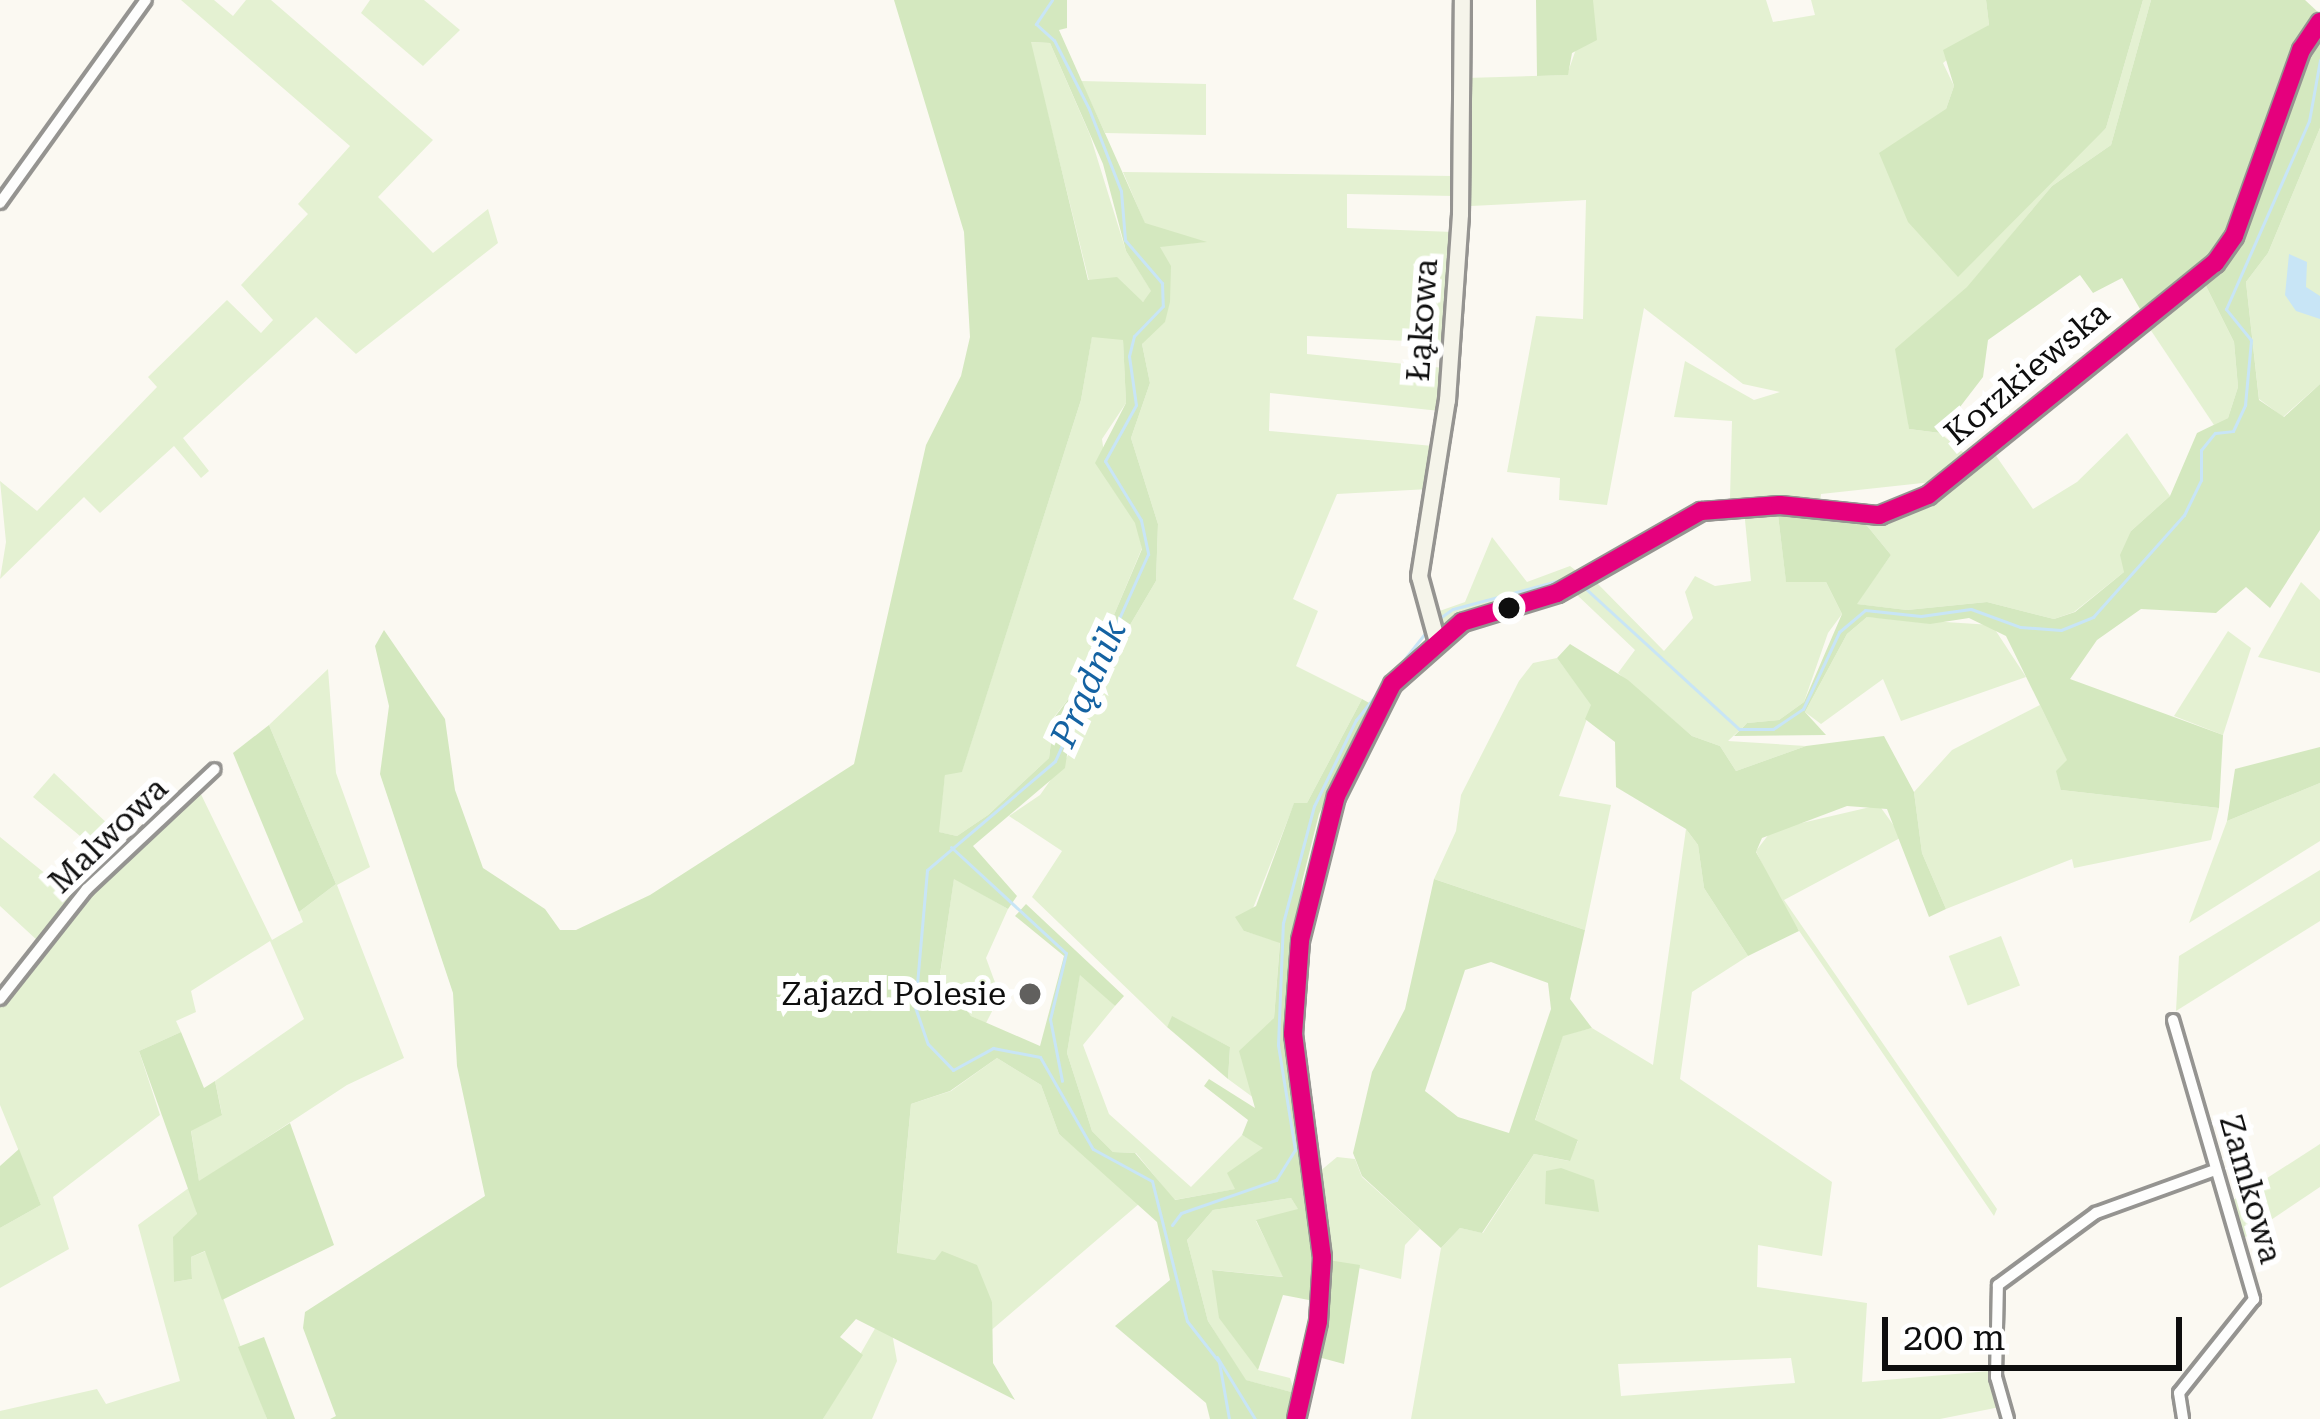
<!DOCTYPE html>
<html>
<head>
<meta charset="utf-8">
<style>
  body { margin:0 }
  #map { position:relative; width:2320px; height:1419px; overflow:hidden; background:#fbf9f2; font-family:"Roboto Serif",serif }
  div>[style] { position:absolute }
  .green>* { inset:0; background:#e4f1d2; transform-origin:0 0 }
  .forest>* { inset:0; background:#d4e8bf }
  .water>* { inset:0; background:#c8e5f6 }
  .stream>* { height:3px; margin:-1.5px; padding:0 1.5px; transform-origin:1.5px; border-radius:1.5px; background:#c8e5f6 }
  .roads { filter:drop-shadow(3px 0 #959491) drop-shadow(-3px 0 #959491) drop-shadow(0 3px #959491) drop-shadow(0 -3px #959491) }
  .street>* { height:10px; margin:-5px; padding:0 5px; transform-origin:5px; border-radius:5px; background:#fefefd }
  .secondary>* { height:15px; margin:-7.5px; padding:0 7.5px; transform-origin:7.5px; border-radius:7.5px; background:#f5f4ea }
  .bus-1>* { height:18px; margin:-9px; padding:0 9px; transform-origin:9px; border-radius:9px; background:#e5007d }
  .dots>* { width:33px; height:33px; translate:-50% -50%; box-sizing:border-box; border:6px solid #fff; border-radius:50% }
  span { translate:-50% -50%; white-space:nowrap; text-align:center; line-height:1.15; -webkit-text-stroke:12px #fff; paint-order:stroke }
  .street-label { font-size:33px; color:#0e0e0e }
  .poi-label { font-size:33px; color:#0e0e0e }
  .right { translate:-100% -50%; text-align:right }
  .water-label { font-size:36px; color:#1462a2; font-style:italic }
  .scale { position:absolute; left:1882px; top:1317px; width:300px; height:54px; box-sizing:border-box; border:6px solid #0e0e0e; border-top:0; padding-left:15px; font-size:36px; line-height:42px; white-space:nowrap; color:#0e0e0e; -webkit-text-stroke:9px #fff; paint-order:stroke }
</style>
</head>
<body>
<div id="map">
  <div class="green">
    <div style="clip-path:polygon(181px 0,214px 0,233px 16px,246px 0,271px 0,433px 140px,378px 197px,433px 253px,488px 209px,498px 243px,356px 354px,316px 317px,183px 438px,209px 471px,201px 478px,174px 446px,100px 513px,84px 497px,0 579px,6px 542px,0 481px,37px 511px,157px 387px,148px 377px,227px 300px,261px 333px,273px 320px,241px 285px,308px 214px,298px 204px,350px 146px)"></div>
    <div style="clip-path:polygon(370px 0,424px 0,460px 30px,423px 66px,361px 13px)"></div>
    <div style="clip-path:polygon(1593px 0,1766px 0,1773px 22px,1815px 15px,1811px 0,1986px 0,1989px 25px,1943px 63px,1954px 86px,1946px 109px,2037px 189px,2106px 128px,2143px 0,2151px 0,2111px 145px,2052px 186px,1903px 365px,1909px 429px,1940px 433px,1964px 453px,1932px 482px,1821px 494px,1820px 504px,1730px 498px,1732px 421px,1674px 417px,1685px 361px,1754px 400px,1780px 392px,1743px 384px,1644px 308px,1607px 505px,1559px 500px,1560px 478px,1507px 472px,1536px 316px,1583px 319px,1586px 200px,1471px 206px,1466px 78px,1567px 75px)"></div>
    <div style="clip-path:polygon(1030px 42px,1050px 43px,1090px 135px,1126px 251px,1152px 292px,1143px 302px,1089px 281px)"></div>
    <div style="clip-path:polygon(1081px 81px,1206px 84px,1206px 135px,1105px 133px)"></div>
    <div style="clip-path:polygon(2320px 128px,2320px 384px,2283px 417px,2259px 399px,2246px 282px,2268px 253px)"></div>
    <div style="clip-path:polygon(1123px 172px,1454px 176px,1454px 196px,1347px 194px,1347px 228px,1453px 232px,1446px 343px,1307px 336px,1307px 354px,1444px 368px,1440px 411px,1270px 393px,1269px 431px,1433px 446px,1429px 489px,1337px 494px,1293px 599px,1318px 611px,1296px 666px,1362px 699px,1307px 803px,1294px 804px,1244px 931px,1280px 942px,1274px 1018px,1251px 1071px,1258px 1101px,1228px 1079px,1230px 1047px,1172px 1017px,1167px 1027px,1032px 897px,1062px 851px,1009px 816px,1040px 795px,1069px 754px,1072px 723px,1156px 581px,1158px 524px,1131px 438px,1150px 383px,1142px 344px,1151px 328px,1159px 246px,1204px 242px,1145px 224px)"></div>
    <div style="clip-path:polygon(2203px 280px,2234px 342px,2238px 387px,2228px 418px,2214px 425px,2146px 323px)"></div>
    <div style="clip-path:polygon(1092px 336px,1123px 339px,1126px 403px,1102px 439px,1108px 482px,1136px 523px,1142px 548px,1091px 670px,1054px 717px,1049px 758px,988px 815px,957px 836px,938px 832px,945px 774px,962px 771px,1081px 400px)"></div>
    <div style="clip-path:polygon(2127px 433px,2170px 496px,2131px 531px,2124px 572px,2074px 612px,2054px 619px,1987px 602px,1907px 610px,1856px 604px,1891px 555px,1864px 522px,1932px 507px,1992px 450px,2033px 509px,2077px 482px)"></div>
    <div style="clip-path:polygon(1744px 510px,1778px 515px,1786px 581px,1826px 582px,1842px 614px,1828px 633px,1804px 702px,1779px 720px,1747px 723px,1728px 741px,1806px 746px,1736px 771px,1720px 746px,1692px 736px,1618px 673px,1635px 650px,1575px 593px,1594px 580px,1664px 651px,1693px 618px,1685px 592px,1695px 576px,1715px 586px,1751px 581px)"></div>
    <div style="clip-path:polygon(1492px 537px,1527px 582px,1570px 566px,1579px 573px,1438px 625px,1431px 614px,1465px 602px)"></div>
    <div style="clip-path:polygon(2301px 582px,2320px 600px,2320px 673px,2258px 657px)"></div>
    <div style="clip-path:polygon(1867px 617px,1992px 625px,2026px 677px,1901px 721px,1883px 679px,1821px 724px,1805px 712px,1847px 634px)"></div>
    <div style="clip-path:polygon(2228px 631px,2251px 648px,2223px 735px,2174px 716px)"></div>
    <div style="clip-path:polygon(1557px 658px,1592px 705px,1559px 796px,1611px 805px,1585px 930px,1434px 879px,1456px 831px,1461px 795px,1519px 681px,1533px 663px)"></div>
    <div style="clip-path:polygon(328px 669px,336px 773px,370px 867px,337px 885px,404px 1058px,347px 1085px,199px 1182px,191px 1130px,222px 1114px,215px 1081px,304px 1019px,270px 941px,191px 991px,196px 1012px,176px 1021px,181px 1032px,139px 1051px,160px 1115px,53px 1197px,69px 1249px,0 1288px,0 1228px,41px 1205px,0 1105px,0 994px,38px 941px,0 906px,0 837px,68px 892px,109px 860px,33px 797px,54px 773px,129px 844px,195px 782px,272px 940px,303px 922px,299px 912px,336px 884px,269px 725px)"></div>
    <div style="clip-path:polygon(2040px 705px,2068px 761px,2061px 790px,2219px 808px,2211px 840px,2074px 868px,2072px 859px,1946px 909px,1922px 853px,1914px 792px,1952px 750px)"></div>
    <div style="clip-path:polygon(2320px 783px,2320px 841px,2189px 923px,2227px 821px)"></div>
    <div style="clip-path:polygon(1879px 805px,1902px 837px,1784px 900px,1997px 1209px,1994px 1216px,1780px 903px,1756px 851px,1772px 830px)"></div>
    <div style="clip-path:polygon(evenodd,1686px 829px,1698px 845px,1704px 888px,1748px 956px,1692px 992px,1680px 1079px,1832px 1182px,1822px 1256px,1758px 1245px,1757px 1287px,1867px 1303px,1862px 1382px,1990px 1371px,2000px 1407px,1940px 1419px,1411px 1419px,1441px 1248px,1460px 1228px,1483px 1233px,1534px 1154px,1569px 1161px,1578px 1141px,1535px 1121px,1563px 1035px,1592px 1028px,1653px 1065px,1686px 829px,1791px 1358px,1795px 1383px,1621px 1396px,1618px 1364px,1791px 1358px)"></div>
    <div style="clip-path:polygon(2320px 870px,2320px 921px,2176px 1011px,2179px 956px)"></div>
    <div style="clip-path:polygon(954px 878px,1008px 909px,986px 958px,1000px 996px,986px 1023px,971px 1016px,940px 975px)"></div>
    <div style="left:2001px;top:936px;width:53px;height:56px;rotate:69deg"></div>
    <div style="clip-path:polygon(1080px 973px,1115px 1006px,1083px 1045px,1109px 1114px,1191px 1187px,1242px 1135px,1264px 1147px,1236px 1189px,1174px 1200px,1136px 1153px,1113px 1152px,1092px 1131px,1067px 1053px)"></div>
    <div style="clip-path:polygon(997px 1058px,1041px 1085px,1059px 1134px,1140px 1203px,988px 1333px,992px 1302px,935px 1260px,897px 1254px,911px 1104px,951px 1091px)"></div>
    <div style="clip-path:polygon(2320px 1144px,2320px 1187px,2241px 1240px,2230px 1202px)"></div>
    <div style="clip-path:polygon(1337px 1157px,1355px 1159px,1362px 1177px,1420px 1229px,1405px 1245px,1401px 1279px,1328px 1260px,1319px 1172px)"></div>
    <div style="clip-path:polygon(190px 1187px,197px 1214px,174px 1282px,192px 1279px,191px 1257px,206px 1251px,267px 1419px,0 1419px,0 1411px,97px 1389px,106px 1404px,180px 1381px,138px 1225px)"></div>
    <div style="clip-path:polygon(1291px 1198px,1299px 1210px,1256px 1221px,1284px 1277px,1213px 1270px,1258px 1370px,1290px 1378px,1295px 1393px,1245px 1380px,1208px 1321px,1187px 1240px,1213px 1210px)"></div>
    <div style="clip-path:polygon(877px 1325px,892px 1333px,897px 1361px,872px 1419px,823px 1419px)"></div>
  </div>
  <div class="forest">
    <div style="clip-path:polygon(evenodd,894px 0,1067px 0,1067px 28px,1059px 30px,1145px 223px,1207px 242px,1160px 247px,1171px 266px,1170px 302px,1165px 322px,1142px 344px,1150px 383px,1131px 438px,1158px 524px,1156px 581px,1072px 723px,1065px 768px,973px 846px,1017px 896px,1008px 909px,954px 879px,940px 974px,971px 1016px,1040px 1046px,1064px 956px,1015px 916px,1026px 904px,1124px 996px,1115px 1006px,1080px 975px,1067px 1053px,1092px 1131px,1113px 1152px,1135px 1153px,1175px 1200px,1235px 1189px,1227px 1173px,1263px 1148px,1242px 1135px,1248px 1120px,1204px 1086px,1209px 1079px,1255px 1108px,1239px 1051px,1274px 1018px,1280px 943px,1244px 931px,1235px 917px,1256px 906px,1294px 803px,1307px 803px,1362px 699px,1371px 704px,1319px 814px,1302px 882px,1288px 1017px,1319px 1255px,1314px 1301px,1283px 1295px,1258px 1370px,1219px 1318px,1212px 1270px,1283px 1277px,1256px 1220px,1298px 1209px,1291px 1198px,1213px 1210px,1187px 1240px,1208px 1321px,1246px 1380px,1295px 1393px,1290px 1419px,1210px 1419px,1206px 1403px,1115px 1326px,1170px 1280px,1157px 1222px,1059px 1134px,1041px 1085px,997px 1058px,950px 1091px,911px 1104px,897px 1253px,935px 1260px,942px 1251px,977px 1265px,992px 1302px,993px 1363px,1015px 1400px,856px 1319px,840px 1337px,863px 1355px,823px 1419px,330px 1419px,336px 1416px,303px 1328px,305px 1312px,485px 1196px,457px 1066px,453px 993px,380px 774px,389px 706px,375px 646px,384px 630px,445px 719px,455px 790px,483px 868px,545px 909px,560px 930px,576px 930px,650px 895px,854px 764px,926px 445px,961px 376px,970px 337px,964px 232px,894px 0,1031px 42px,1050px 43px,1103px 164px,1126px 251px,1151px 291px,1143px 302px,1117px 277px,1088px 280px,1031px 42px,894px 0,1092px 337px,1123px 340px,1126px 403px,1095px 463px,1135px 523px,1142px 549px,1091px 669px,1054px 718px,1049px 758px,988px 815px,957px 836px,939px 832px,945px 775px,962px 772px,1081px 400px,1092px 337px)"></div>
    <div style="clip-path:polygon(1536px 0,1593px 0,1597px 40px,1572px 53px,1568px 75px,1537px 76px)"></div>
    <div style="clip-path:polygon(1986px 0,2143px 0,2106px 128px,1958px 277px,1908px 222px,1879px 153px,1946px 109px,1954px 86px,1943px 50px,1989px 25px)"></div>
    <div style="clip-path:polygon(2151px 0,2305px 0,2319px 13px,2305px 29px,2225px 235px,2198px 269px,2140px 309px,2122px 278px,2093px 293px,2080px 275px,1988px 340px,1983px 377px,1940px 433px,1909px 429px,1895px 349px,1967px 287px,2052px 186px,2111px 145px)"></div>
    <div style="clip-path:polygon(2320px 31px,2320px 128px,2268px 253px,2246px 282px,2259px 400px,2284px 417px,2320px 384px,2320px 530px,2270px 608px,2246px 587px,2216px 613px,2141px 609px,2097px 640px,2070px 679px,2223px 735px,2219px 808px,2061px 790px,2056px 771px,2067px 760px,2006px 636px,1969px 618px,1930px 624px,1867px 617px,1847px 634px,1805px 712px,1826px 735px,1734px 736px,1747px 723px,1779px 720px,1804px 702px,1842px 614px,1826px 582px,1786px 582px,1778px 515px,1864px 522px,1891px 555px,1857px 604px,1907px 610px,1987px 602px,2054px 619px,2075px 612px,2124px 572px,2120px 555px,2131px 531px,2170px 496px,2197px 433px,2228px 418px,2238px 387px,2234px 342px,2203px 280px,2222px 262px)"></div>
    <div style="clip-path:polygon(1570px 644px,1628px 680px,1692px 736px,1720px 746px,1736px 771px,1806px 746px,1884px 736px,1914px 792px,1922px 853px,1946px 909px,1929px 917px,1887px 809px,1847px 806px,1762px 838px,1756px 852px,1799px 931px,1748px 956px,1704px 888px,1698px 845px,1686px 829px,1616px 787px,1615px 742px,1585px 719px,1591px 705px,1557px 658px)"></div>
    <div style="clip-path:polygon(269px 725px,336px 884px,299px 912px,233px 753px)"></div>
    <div style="clip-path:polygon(2320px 747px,2320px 783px,2227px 821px,2235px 769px)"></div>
    <div style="clip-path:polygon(evenodd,1434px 879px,1585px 930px,1570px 999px,1592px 1028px,1563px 1036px,1535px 1120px,1578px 1140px,1570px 1161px,1534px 1154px,1482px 1233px,1460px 1228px,1441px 1248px,1362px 1176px,1353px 1153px,1372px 1072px,1405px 1009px,1434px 879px,1491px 962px,1548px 983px,1551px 1009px,1509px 1133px,1458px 1117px,1425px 1091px,1465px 970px,1491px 962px)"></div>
    <div style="clip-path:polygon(1172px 1016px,1230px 1047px,1228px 1079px,1167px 1027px)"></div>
    <div style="clip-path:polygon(181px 1032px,204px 1088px,215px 1081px,222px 1115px,191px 1131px,199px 1181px,290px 1123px,334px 1245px,222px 1300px,205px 1251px,191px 1257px,192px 1279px,174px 1282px,173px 1237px,197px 1214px,139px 1051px)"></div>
    <div style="clip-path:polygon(19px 1149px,41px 1205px,0 1228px,0 1166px)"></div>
    <div style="clip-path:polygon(1561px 1168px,1594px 1180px,1599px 1212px,1545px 1204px,1546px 1171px)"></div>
    <div style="clip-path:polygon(1328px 1260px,1360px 1265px,1344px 1364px,1318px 1357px)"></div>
    <div style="clip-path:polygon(264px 1337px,295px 1419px,267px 1419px,238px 1347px)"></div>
  </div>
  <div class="water">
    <div style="clip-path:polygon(2289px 254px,2307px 262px,2306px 287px,2320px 296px,2320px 319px,2296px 311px,2285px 295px)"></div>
  </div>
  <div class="stream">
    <div style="left:1052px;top:0;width:29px;rotate:124deg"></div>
    <div style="left:1036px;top:24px;width:24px;rotate:42deg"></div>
    <div style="left:1054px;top:40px;width:77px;rotate:63.1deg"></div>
    <div style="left:1089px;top:109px;width:88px;rotate:68.7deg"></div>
    <div style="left:1121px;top:191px;width:49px;rotate:85.3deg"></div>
    <div style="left:1125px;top:240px;width:57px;rotate:49.3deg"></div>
    <div style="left:1162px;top:283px;width:23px;rotate:88deg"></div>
    <div style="left:1163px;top:306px;width:42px;rotate:134deg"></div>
    <div style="left:1134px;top:336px;width:21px;rotate:104deg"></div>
    <div style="left:1129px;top:356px;width:49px;rotate:81.9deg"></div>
    <div style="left:1136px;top:405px;width:64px;rotate:119deg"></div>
    <div style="left:1105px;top:461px;width:69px;rotate:58.6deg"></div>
    <div style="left:1141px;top:520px;width:35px;rotate:78deg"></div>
    <div style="left:1148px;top:554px;width:227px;rotate:114.2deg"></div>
    <div style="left:1055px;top:761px;width:168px;rotate:139.6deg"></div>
    <div style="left:927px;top:870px;width:138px;rotate:95deg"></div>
    <div style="left:915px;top:1007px;width:39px;rotate:71deg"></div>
    <div style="left:928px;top:1044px;width:36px;rotate:46deg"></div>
    <div style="left:953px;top:1070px;width:46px;rotate:-28.8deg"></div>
    <div style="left:993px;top:1048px;width:48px;rotate:10.8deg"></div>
    <div style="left:1040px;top:1057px;width:106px;rotate:60.1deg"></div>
    <div style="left:1093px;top:1149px;width:67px;rotate:28.5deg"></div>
    <div style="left:1152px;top:1181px;width:144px;rotate:76deg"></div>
    <div style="left:1187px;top:1321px;width:52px;rotate:52deg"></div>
    <div style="left:1219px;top:1362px;width:58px;rotate:80deg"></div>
    <div style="left:1585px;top:588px;width:209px;rotate:42.5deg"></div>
    <div style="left:1739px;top:729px;width:34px"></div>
    <div style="left:1773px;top:729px;width:36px;rotate:-34deg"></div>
    <div style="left:1803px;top:709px;width:85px;rotate:-64.9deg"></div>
    <div style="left:1839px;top:632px;width:34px;rotate:-40deg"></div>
    <div style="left:1865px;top:610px;width:56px;rotate:6.1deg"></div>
    <div style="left:1921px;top:616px;width:50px;rotate:-8deg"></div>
    <div style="left:1971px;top:609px;width:52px;rotate:20.2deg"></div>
    <div style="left:2020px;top:627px;width:41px;rotate:4.2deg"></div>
    <div style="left:2061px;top:630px;width:35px;rotate:-22deg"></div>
    <div style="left:2093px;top:617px;width:137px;rotate:-48.3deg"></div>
    <div style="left:2184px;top:515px;width:39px;rotate:-64deg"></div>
    <div style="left:2201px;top:480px;width:30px;rotate:-90deg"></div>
    <div style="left:2201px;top:450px;width:22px;rotate:-51deg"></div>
    <div style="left:2215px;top:433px;width:18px;rotate:-6deg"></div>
    <div style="left:2233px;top:431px;width:29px;rotate:-65deg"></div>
    <div style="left:2245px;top:405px;width:65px;rotate:-84.7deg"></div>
    <div style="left:2251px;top:340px;width:40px;rotate:-129deg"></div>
    <div style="left:2226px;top:309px;width:206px;rotate:-66.2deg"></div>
    <div style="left:2309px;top:121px;width:62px;rotate:-79.8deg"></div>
    <div style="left:1437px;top:620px;width:19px;rotate:-35deg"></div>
    <div style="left:1453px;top:609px;width:123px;rotate:-15.1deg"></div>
    <div style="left:951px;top:847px;width:156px;rotate:42.7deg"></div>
    <div style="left:1066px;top:953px;width:68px;rotate:103.6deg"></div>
    <div style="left:1050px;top:1019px;width:63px;rotate:79deg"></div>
    <div style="left:1172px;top:1225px;width:15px;rotate:-53deg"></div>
    <div style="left:1181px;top:1213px;width:101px;rotate:-19.2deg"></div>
    <div style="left:1276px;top:1180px;width:36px;rotate:-58deg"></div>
    <div style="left:1295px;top:1150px;width:106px;rotate:-99.2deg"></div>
    <div style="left:1278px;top:1045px;width:122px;rotate:-87.7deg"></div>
    <div style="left:1283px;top:923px;width:121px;rotate:-75.2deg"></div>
    <div style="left:1314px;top:806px;width:96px;rotate:-64deg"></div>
    <div style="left:1356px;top:720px;width:112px;rotate:-51.5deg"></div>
    <div style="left:1217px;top:1357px;width:73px;rotate:58.5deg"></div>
  </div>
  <div class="roads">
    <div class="street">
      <div style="left:0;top:203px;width:250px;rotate:-54.3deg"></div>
      <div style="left:0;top:999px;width:140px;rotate:-51.7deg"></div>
      <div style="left:87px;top:889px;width:175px;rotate:-43.2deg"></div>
      <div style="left:2173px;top:1020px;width:291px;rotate:73.8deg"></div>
      <div style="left:2254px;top:1299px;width:120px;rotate:128.6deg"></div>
      <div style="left:2179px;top:1393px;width:26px;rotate:81deg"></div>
      <div style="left:2008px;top:1419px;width:44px;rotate:-105.9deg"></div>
      <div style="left:1996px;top:1377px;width:92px;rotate:-88.8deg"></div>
      <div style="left:1998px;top:1285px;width:122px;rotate:-36.3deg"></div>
      <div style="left:2096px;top:1213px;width:123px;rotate:-19.9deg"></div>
    </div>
    <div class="secondary">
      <div style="left:1436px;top:638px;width:64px;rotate:-105.3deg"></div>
      <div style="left:1419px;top:576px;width:178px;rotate:-81deg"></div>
      <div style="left:1447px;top:400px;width:186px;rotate:-86deg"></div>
      <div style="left:1460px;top:214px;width:214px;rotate:-89.5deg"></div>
      <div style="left:1296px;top:1419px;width:100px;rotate:-77.3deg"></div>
      <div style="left:1318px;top:1321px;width:64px;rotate:-86.4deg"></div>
      <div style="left:1322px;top:1257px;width:225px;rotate:-97.4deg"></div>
      <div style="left:1293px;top:1034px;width:94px;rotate:-85.7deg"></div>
      <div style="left:1300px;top:940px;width:148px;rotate:-76deg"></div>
      <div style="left:1336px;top:796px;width:125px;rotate:-63.4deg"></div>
      <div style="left:1392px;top:684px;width:94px;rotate:-41.5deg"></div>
      <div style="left:1462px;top:622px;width:99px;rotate:-17deg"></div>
      <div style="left:1557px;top:593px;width:166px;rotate:-29.7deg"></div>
      <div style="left:1701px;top:511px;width:79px;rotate:-4.3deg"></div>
      <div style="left:1780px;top:505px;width:100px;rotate:5.8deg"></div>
      <div style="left:1879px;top:515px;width:53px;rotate:-22.2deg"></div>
      <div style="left:1928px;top:495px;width:369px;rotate:-39deg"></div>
      <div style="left:2215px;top:263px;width:33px;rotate:-55deg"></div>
      <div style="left:2234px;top:236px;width:198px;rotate:-70.2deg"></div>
      <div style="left:2301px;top:50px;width:34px;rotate:-56deg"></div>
    </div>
  </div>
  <div class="bus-1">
    <div style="left:1296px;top:1419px;width:100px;rotate:-77.3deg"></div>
    <div style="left:1318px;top:1321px;width:64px;rotate:-86.4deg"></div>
    <div style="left:1322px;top:1257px;width:225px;rotate:-97.4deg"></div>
    <div style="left:1293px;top:1034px;width:94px;rotate:-85.7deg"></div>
    <div style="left:1300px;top:940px;width:148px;rotate:-76deg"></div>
    <div style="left:1336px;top:796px;width:125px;rotate:-63.4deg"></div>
    <div style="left:1392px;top:684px;width:94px;rotate:-41.5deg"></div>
    <div style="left:1462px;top:622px;width:99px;rotate:-17deg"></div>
    <div style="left:1557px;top:593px;width:166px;rotate:-29.7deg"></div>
    <div style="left:1701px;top:511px;width:79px;rotate:-4.3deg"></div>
    <div style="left:1780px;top:505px;width:100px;rotate:5.8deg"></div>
    <div style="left:1879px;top:515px;width:53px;rotate:-22.2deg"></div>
    <div style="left:1928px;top:495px;width:369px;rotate:-39deg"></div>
    <div style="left:2215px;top:263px;width:33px;rotate:-55deg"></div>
    <div style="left:2234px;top:236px;width:198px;rotate:-70.2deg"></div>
    <div style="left:2301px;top:50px;width:34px;rotate:-56deg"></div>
  </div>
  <div class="dots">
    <div style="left:1509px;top:608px;background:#0e0e0e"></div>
    <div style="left:1030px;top:994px;background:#61605e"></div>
  </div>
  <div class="street-label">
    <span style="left:1422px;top:320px;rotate:-86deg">Łąkowa</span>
    <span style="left:2027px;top:373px;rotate:-40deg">Korzkiewska</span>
    <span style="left:108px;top:835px;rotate:-44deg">Malwowa</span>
    <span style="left:2251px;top:1189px;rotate:74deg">Zamkowa</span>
  </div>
  <div class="poi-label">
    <span class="right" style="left:1006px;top:994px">Zajazd Polesie</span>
  </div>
  <div class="water-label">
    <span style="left:1089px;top:684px;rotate:-66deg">Prądnik</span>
  </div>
  <div class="scale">200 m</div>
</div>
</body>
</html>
